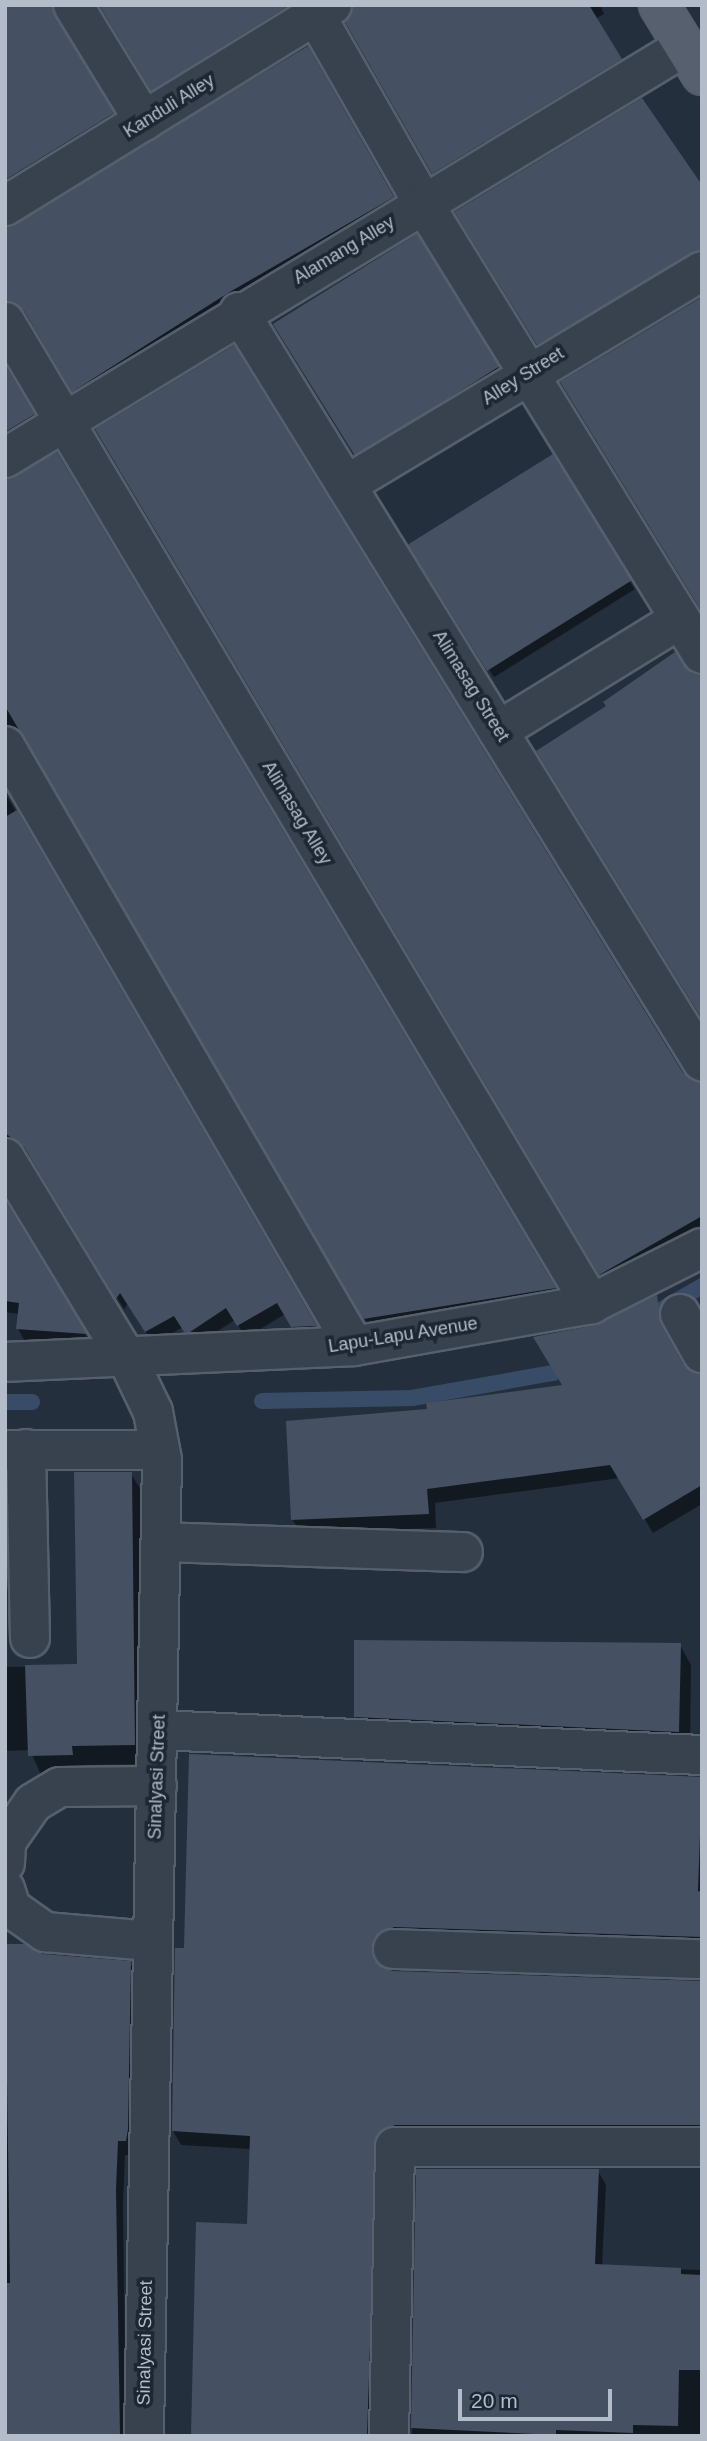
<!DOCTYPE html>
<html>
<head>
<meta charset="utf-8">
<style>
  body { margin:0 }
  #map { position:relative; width:707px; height:2441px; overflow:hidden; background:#242f3e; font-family:Helvetica,sans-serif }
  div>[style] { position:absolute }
  .shadow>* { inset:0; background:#0007; transform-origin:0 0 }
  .stream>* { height:16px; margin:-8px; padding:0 8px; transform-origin:8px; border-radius:8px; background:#394c67 }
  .building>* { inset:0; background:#455162; transform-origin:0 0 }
  .roads { filter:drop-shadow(2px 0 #565f6c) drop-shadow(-2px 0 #565f6c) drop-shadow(0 2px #565f6c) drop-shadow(0 -2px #565f6c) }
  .minor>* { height:38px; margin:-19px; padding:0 19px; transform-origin:19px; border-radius:19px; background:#38414e }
  .major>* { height:38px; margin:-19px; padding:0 19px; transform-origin:19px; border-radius:19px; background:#56606e }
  span { translate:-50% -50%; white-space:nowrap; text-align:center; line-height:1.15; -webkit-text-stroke:7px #1d2633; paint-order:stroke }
  .street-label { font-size:18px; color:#b4bcc9 }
  .frame { position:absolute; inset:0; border:7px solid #b4bcc9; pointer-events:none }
  .scale { position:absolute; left:458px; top:2389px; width:154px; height:32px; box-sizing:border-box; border:4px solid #b4bcc9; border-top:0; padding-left:9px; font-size:21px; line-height:24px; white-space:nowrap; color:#b4bcc9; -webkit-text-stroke:5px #1d2633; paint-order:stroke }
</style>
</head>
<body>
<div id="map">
  <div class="shadow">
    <div style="clip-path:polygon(5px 5px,63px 5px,60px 29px,119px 127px,5px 197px)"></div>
    <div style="clip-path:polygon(100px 5px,317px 5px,160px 102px)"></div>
    <div style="clip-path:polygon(355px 5px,600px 5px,604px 14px,595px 19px,628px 72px,440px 186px,347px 22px)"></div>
    <div style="clip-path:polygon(307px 48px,400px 210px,81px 403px,33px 323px,14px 312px,5px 315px,5px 226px,17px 226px)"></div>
    <div style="clip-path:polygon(702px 189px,702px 264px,545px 356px,464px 225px)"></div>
    <div style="left:416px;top:237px;width:172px;height:167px;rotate:58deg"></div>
    <div style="clip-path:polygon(5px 368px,40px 428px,5px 449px)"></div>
    <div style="clip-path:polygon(97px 430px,682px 1074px,692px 1082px,702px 1082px,702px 1228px,608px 1287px)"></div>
    <div style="clip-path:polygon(56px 454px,561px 1301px,372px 1331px,33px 748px,14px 736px,5px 741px,5px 481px)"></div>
    <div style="left:552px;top:457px;width:156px;height:166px;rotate:58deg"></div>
    <div style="clip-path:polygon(5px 793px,322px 1338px,300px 1339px,285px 1314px,246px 1338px,235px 1320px,197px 1344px,183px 1327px,153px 1344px,128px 1303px,124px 1309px,33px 1159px,13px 1148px,5px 1153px)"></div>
    <div style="clip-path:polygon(5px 1204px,92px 1346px,25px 1341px,18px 1329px,19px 1314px,5px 1312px)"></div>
    <div style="clip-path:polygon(656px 1298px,664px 1311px,668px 1340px,682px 1365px,691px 1374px,702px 1374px,702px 1504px,653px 1533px,620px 1478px,435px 1503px,436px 1528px,301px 1533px,292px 1519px,429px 1411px,565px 1386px,596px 1327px)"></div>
    <div style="clip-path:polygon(131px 1474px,143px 1493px,145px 1764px,82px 1765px,83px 1774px,41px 1775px,30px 1750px,5px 1751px,5px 1667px,78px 1666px)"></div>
    <div style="clip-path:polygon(680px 1645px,691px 1665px,690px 1751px,367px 1737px,356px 1717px)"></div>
    <div style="clip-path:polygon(702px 1778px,702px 1951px,382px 1951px,378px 1965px,392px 1973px,702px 1983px,702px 2139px,392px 2142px,375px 2436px,193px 2436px,249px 2225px,251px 2149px,181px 2145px,173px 2131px,185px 1950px)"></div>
    <div style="clip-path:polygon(5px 1944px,43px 1956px,130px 1963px,138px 1977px,133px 2155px,125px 2155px,123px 2204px,126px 2436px,5px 2436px)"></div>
    <div style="clip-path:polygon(418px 2171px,598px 2171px,606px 2185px,602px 2267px,702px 2270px,702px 2436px,412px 2436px)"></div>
  </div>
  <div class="stream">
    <div style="left:640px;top:1322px;width:72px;rotate:-30.1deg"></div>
    <div style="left:262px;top:1401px;width:150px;rotate:-1.1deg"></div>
    <div style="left:412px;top:1398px;width:143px;rotate:-10.1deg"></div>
    <div style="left:553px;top:1373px;width:23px;rotate:-29deg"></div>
    <div style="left:5px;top:1402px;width:27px"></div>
  </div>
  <div class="building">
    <div style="clip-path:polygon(5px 5px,51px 5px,114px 113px,5px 180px)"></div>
    <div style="clip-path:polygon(99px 5px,290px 5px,151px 91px)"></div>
    <div style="clip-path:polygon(354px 5px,589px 5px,622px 59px,432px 174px,345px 22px)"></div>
    <div style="clip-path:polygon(308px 46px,394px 197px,228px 293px,72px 392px,24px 311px,5px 300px,5px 228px)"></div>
    <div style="clip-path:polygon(642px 98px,702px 185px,702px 249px,537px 345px,454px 212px)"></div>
    <div style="left:417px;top:234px;width:156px;height:170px;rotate:58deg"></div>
    <div style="clip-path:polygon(702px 297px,702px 612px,560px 382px)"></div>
    <div style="clip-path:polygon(234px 345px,683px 1073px,702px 1083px,702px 1216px,599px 1275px,95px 429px)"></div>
    <div style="clip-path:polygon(5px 365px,35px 414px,5px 432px)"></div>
    <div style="clip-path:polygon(57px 452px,556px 1288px,363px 1319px,5px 706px,5px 480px)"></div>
    <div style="left:553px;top:454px;width:149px;height:171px;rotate:58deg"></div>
    <div style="clip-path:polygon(675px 652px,691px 673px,702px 676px,702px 1019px,536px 751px,606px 706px,603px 702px)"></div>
    <div style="clip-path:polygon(17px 810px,317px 1326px,291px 1327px,277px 1303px,237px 1326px,226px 1308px,190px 1332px,184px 1332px,174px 1316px,145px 1332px,120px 1293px,116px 1299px,24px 1147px,5px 1133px,5px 817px)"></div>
    <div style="clip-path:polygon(5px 1200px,87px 1334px,16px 1329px,19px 1303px,5px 1301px)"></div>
    <div style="clip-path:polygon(657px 1295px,661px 1324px,683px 1364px,702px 1375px,702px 1485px,643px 1520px,610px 1465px,427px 1489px,429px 1514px,291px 1520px,286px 1421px,427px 1409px,426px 1403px,562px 1385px,533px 1337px,595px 1325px)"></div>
    <div style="clip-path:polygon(74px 1472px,132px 1472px,135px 1745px,72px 1746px,73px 1755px,28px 1756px,25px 1665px,77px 1664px)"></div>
    <div style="clip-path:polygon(354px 1640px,681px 1643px,679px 1732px,354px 1717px)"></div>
    <div style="clip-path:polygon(189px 1754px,702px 1777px,698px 1891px,702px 1892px,702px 1937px,394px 1927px,374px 1938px,374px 1960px,392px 1971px,702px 1981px,702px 2079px,701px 2125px,395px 2125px,377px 2135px,367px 2436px,191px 2436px,196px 2222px,247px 2224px,250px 2136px,172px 2131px,175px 1948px,184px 1948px)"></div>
    <div style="clip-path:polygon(5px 1944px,25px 1944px,43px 1954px,131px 1961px,128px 2129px,126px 2141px,118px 2141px,116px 2189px,120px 2436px,5px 2436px,5px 2283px,10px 2283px)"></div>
    <div style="clip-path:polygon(416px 2169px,599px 2169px,595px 2264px,681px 2268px,681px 2274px,702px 2275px,702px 2370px,679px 2370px,678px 2426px,633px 2425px,633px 2433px,556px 2430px,556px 2435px,411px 2428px)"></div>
  </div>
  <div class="roads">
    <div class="minor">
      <div style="left:73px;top:5px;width:136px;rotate:58.5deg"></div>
      <div style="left:316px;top:16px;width:215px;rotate:60.2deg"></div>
      <div style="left:423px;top:203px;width:530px;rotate:58.26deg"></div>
      <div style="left:5px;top:206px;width:384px;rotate:-31.6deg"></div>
      <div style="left:239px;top:312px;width:881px;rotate:58.28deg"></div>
      <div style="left:5px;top:322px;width:1144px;rotate:59.17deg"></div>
      <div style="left:5px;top:458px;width:794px;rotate:-31.19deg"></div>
      <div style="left:346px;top:485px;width:415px;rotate:-31deg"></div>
      <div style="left:498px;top:731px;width:214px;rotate:-31.6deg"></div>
      <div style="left:5px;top:746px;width:694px;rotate:59.81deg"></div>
      <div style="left:5px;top:1158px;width:237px;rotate:58.7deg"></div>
      <div style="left:128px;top:1360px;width:58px;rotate:64.3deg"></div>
      <div style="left:153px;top:1412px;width:49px;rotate:79.4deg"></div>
      <div style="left:162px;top:1460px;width:976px;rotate:91.06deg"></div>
      <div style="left:680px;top:1314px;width:45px;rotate:60.6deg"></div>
      <div style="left:5px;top:1362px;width:349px;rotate:-2.6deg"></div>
      <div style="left:354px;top:1346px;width:241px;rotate:-10deg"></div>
      <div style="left:591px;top:1304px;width:124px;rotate:-26.8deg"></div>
      <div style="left:26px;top:1449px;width:189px;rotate:88.8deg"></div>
      <div style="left:5px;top:1450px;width:155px"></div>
      <div style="left:161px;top:1542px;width:302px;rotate:1.9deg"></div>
      <div style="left:159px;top:1730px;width:544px;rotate:2.64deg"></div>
      <div style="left:5px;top:1863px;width:21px;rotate:-87deg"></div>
      <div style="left:6px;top:1842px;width:47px;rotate:-55.3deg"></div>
      <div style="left:33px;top:1803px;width:31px;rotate:-31deg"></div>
      <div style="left:60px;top:1787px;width:97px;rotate:-0.6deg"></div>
      <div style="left:5px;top:1889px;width:20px;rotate:72deg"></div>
      <div style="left:11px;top:1908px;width:42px;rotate:35.2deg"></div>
      <div style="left:45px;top:1932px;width:106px;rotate:4.9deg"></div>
      <div style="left:393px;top:1949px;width:309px;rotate:1.9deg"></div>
      <div style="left:389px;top:2436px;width:289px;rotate:-88.8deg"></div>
      <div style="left:395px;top:2147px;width:307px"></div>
    </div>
    <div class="major">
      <div style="left:659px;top:5px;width:82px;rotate:58.4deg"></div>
    </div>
  </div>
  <div class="street-label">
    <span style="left:169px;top:106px;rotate:-32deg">Kanduli Alley</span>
    <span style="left:344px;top:250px;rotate:-31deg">Alamang Alley</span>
    <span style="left:523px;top:376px;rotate:-32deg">Alley Street</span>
    <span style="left:471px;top:686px;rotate:58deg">Alimasag Street</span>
    <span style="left:297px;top:813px;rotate:59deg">Alimasag Alley</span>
    <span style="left:403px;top:1335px;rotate:-9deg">Lapu-Lapu Avenue</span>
    <span style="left:157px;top:1777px;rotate:-88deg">Sinalyasi Street</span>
    <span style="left:145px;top:2343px;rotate:-89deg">Sinalyasi Street</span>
  </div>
  <div class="frame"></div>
  <div class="scale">20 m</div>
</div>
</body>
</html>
